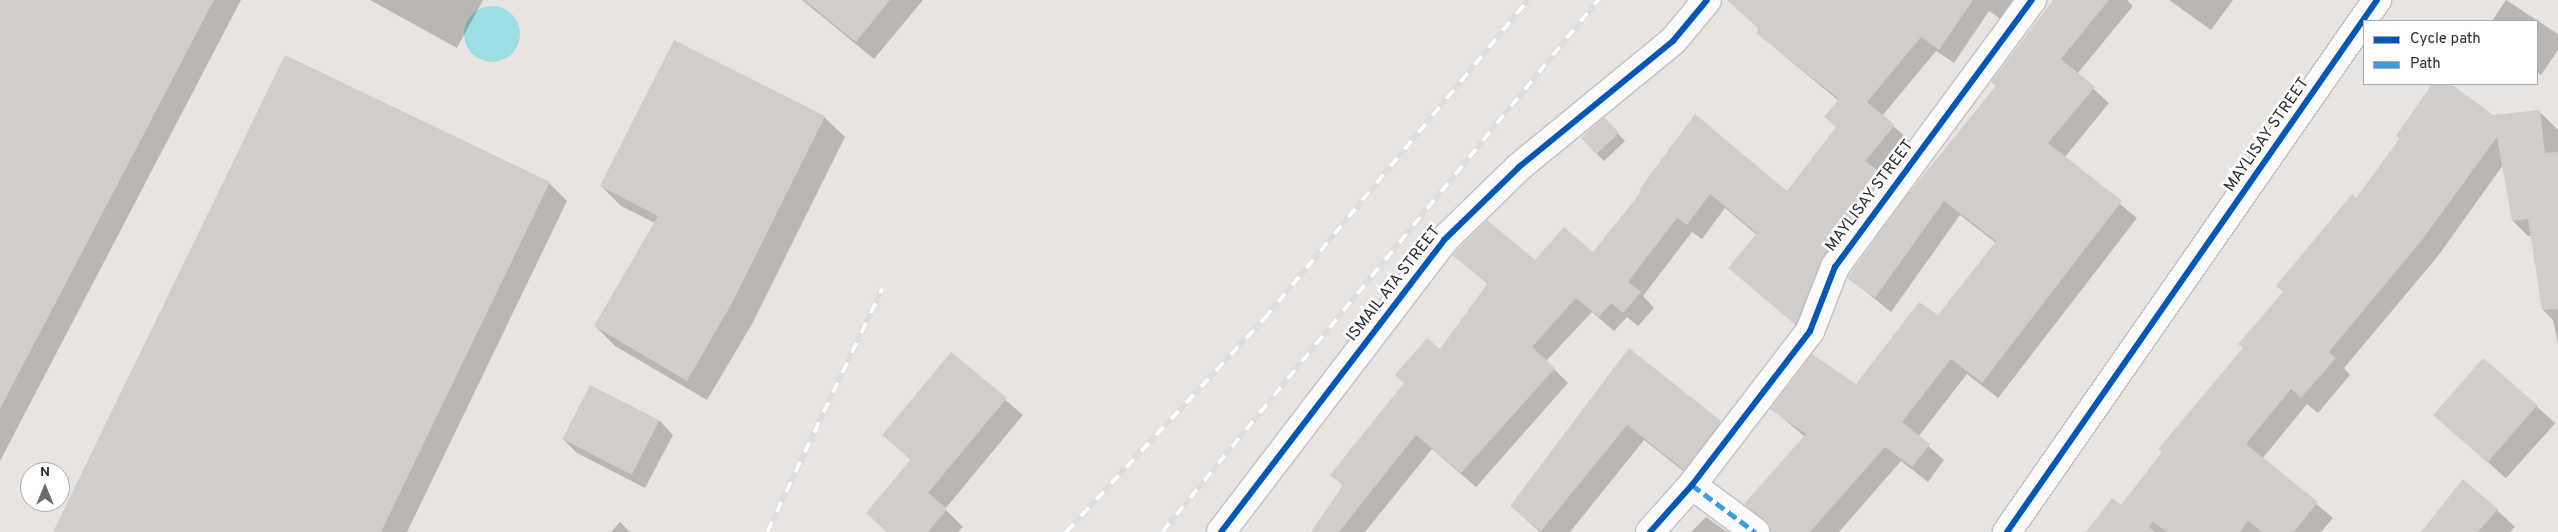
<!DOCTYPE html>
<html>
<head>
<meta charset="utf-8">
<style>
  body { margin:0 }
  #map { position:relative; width:2558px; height:532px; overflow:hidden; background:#e8e4e2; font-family:Overpass,sans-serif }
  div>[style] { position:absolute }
  .water>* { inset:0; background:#9cdee3 }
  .round { border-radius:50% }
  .shadow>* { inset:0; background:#0003; transform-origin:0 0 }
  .building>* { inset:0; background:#d0cdcb; transform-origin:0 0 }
  .roads { filter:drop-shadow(1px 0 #c3c1c2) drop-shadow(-1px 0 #c3c1c2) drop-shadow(0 1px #c3c1c2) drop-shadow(0 -1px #c3c1c2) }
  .street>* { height:28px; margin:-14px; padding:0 14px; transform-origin:14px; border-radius:14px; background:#fcfbfb }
  .rail>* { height:5.5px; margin-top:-2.75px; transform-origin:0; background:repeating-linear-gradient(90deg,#fff 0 11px,#dededf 0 22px); box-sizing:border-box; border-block:1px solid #dededf }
  .quiet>* { height:5px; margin-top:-2.5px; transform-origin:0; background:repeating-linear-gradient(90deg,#3d9ce1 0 10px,transparent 0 15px) }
  .cycleway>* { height:6px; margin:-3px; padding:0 3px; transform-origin:3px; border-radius:3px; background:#0057b8 }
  span { translate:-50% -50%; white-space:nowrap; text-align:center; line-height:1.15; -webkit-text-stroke:5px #fff; paint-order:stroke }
  .street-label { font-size:16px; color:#2b2b2b }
  .legend { position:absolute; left:2363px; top:20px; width:175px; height:65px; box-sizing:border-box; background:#fff; border:1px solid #aaa; margin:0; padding:6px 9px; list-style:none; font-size:15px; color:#2b2b2b }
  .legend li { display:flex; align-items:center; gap:10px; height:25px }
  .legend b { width:25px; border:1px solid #aaa }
  .north { position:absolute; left:20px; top:462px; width:50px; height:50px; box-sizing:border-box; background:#fff; border:1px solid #aaa; border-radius:50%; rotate:0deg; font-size:14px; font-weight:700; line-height:20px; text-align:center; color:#2b2b2b }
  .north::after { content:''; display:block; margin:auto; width:18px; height:22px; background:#6d6c6b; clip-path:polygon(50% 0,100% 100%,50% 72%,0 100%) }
</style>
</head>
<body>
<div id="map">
  <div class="water">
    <div class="round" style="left:464px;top:6px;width:56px;height:56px"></div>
  </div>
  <div class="shadow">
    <div style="clip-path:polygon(0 0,241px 0,0 461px)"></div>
    <div style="clip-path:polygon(370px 0,483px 0,457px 48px)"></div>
    <div style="clip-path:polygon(802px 0,923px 0,874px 59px)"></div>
    <div style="clip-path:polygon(1766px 0,2015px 0,2002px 20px,1989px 11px,1954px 63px,1936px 51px,1882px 116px,1909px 140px,1880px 174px,1897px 190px,1836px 273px,1810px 337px,1730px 268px,1757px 235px,1725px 208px,1702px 239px,1692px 232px,1643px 296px,1654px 308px,1638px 326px,1627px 317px,1614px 331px,1592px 312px,1546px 361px,1568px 383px,1476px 487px,1432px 449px,1365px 532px,1312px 532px,1343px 486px,1332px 474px,1440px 351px,1489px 285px,1454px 255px,1535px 261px,1594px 254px,1643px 192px,1787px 193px,1837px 128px,1826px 117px,1839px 101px,1757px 33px)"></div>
    <div style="clip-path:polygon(2056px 0,2127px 0,2133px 6px,2077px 74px,2109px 103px,2064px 158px,2137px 218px,1998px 398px,1967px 374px,1918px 437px,1944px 460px,1928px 482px,1901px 461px,1839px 532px,1771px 532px,1746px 504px,1805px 437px,1772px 409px,1856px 386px,1939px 317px,1996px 243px,1960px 215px,1891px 312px,1849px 278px,1997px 86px)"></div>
    <div style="clip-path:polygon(2169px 0,2233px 0,2211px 30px)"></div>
    <div style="clip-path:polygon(2506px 0,2558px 34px,2558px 50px,2541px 75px,2537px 72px,2537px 21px,2492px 21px)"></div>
    <div style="clip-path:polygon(2434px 84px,2449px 84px,2493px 116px,2539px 111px,2558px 130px,2558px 344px,2553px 320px,2543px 310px,2532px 236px,2528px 236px,2513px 221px,2503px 165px,2438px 256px,2344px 368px,2350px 375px,2318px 413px,2307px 404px,2262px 459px,2333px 518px,2321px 532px,2087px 532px,2121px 507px,2244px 348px,2401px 139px,2397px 135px)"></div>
    <div style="clip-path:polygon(824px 117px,845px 137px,752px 324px,707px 400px,615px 346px,595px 326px,655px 223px,621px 206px,601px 186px)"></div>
    <div style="clip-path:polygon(1604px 119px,1625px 141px,1604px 161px,1597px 154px)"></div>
    <div style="clip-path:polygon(549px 183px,567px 201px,407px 532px,55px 532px)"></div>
    <div style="clip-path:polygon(1629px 350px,1737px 438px,1701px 485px,1644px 440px,1570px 532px,1540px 532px,1511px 506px)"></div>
    <div style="clip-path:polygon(951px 354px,1023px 415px,945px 509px,963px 527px,958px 532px,887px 532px,867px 513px,911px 460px,884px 435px)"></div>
    <div style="left:2484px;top:359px;width:96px;height:74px;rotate:42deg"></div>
    <div style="clip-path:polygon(591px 386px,660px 421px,673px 435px,645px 488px,577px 453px,563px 439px)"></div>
    <div style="clip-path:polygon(2497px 510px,2515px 527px,2510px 532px,2423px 532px)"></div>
    <div style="clip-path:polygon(1706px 517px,1727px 532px,1691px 532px)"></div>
    <div style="clip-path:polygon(620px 522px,630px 532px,611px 532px)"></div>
  </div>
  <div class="building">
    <div style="clip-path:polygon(0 0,214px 0,0 409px)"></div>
    <div style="clip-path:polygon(804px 0,890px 0,856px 42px)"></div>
    <div style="clip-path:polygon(1727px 0,1973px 0,1939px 50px,1921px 37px,1867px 102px,1895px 125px,1865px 161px,1884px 175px,1822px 258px,1797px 321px,1795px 324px,1728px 268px,1757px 233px,1710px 194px,1687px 225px,1677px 218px,1628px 282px,1641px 292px,1623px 313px,1611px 303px,1599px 317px,1576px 298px,1532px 347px,1555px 368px,1461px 473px,1416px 435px,1339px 532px,1311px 532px,1343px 485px,1330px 475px,1404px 383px,1395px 375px,1427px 338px,1440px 349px,1488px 283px,1452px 255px,1487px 220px,1535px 260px,1564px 227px,1593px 252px,1641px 192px,1639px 190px,1695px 114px,1787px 191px,1836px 127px,1824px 117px,1839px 99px,1756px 33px,1759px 29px)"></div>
    <div style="clip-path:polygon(2053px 0,2109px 0,2061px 59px,2095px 87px,2048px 143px,2122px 201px,1982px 383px,1951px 359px,1902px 422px,1930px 444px,1912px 467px,1885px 447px,1810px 532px,1770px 532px,1765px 520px,1744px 504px,1806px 434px,1770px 409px,1812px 354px,1856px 384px,1919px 302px,1938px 315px,1996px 241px,1944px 201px,1875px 298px,1847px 278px,1908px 194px,1996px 86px,1991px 82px)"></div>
    <div style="clip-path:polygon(674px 40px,825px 116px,732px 303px,687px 381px,594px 326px,658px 216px,600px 186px)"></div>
    <div style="clip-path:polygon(285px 55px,550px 182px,381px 532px,53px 532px)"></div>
    <div style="clip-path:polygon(2432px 84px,2451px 84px,2493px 115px,2540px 110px,2545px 153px,2558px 152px,2558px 309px,2542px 310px,2528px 219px,2512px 221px,2497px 137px,2422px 240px,2329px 352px,2336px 358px,2301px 398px,2291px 389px,2246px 444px,2318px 502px,2294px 532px,2262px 532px,2248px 521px,2240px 532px,2167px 532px,2153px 522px,2149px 527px,2155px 532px,2086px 532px,2112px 498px,2121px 505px,2162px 452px,2158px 449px,2243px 348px,2238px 344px,2283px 292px,2276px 286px,2352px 194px,2356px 198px,2400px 138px,2396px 136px)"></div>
    <div style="left:1604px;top:117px;width:22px;height:31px;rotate:47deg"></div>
    <div style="clip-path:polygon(1629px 348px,1721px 421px,1684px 470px,1627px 425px,1541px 531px,1510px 506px)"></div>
    <div style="clip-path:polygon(951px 352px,1007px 398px,928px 493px,947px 509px,928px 532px,888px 532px,866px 513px,911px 459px,882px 435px)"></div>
    <div style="left:2483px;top:358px;width:72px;height:76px;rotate:41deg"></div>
    <div style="left:590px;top:385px;width:78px;height:61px;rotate:27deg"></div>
    <div style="clip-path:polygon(2463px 479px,2498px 509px,2478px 532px,2421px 532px)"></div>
  </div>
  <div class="roads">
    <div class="street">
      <div style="left:1692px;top:485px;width:79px;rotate:36.7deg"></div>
      <div style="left:1221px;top:532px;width:367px;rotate:-52.6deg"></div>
      <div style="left:1444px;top:240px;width:105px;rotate:-44.2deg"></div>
      <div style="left:1519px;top:167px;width:199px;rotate:-39.3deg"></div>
      <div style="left:1673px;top:41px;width:53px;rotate:-50.3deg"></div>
      <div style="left:1650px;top:532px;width:63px;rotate:-48.2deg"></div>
      <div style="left:1692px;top:485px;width:194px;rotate:-52.5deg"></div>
      <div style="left:1810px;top:331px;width:69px;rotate:-68.7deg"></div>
      <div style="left:1835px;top:267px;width:332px;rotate:-53.6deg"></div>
      <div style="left:2007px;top:532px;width:648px;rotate:-55.18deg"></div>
    </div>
  </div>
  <div class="rail">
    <div style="left:767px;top:532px;width:269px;rotate:-64.7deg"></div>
    <div style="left:1066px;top:532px;width:291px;rotate:-47.1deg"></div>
    <div style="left:1264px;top:319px;width:414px;rotate:-50.4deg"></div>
    <div style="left:1162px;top:532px;width:688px;rotate:-50.66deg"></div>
  </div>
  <div class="quiet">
    <div style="left:1692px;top:485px;width:79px;rotate:36.7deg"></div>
  </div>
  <div class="cycleway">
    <div style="left:1221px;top:532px;width:367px;rotate:-52.6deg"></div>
    <div style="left:1444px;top:240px;width:105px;rotate:-44.2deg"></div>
    <div style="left:1519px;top:167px;width:199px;rotate:-39.3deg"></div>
    <div style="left:1673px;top:41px;width:53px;rotate:-50.3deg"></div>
    <div style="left:1650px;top:532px;width:63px;rotate:-48.2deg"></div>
    <div style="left:1692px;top:485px;width:194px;rotate:-52.5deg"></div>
    <div style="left:1810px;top:331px;width:69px;rotate:-68.7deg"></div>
    <div style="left:1835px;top:267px;width:332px;rotate:-53.6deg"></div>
    <div style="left:2007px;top:532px;width:648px;rotate:-55.18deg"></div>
  </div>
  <div class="street-label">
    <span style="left:2267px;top:135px;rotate:-55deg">MAYLISAY STREET</span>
    <span style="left:1870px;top:196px;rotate:-53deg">MAYLISAY STREET</span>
    <span style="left:1394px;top:284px;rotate:-52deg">ISMAIL ATA STREET</span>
  </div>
  <ul class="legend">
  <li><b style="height:6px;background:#0057b8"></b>Cycle path</li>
  <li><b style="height:6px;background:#3d9ce1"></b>Path</li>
  </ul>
  <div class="north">N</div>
</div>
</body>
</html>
